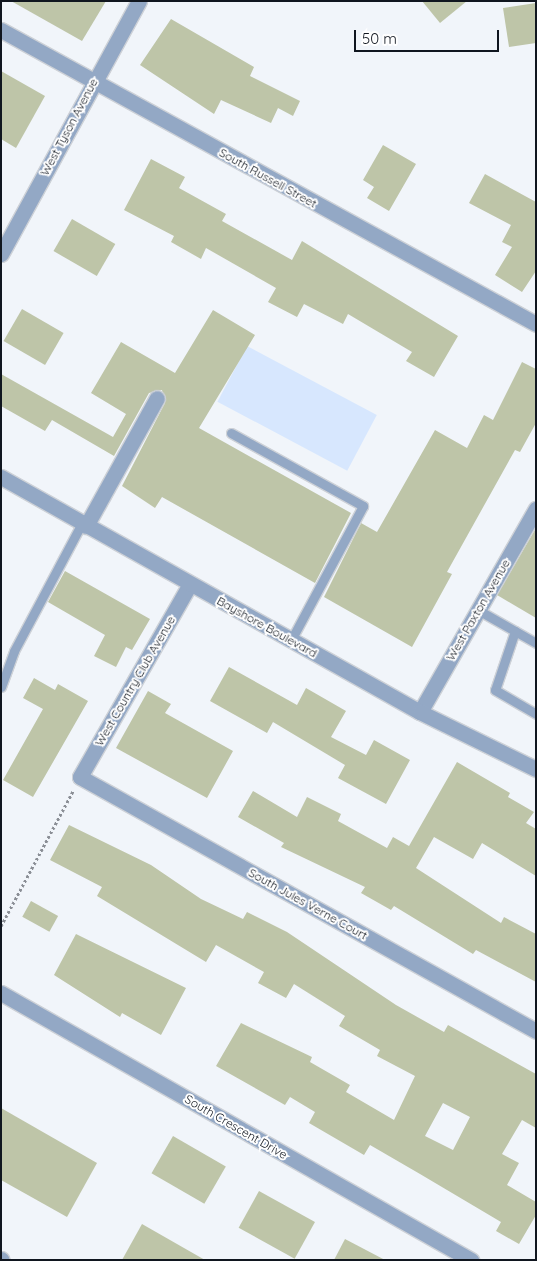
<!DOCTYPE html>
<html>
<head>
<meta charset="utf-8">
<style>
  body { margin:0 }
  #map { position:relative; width:537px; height:1261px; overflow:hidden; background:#f1f5fa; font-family:Quicksand,sans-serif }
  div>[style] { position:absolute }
  .green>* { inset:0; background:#d7e7fe; transform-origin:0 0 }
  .building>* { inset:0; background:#bec5a8; transform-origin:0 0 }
  .path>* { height:3px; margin-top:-1.5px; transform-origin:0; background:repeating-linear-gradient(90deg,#8b8f96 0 2.5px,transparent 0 5px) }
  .roads { filter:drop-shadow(1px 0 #cdd1d7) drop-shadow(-1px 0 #cdd1d7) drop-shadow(0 1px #cdd1d7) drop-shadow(0 -1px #cdd1d7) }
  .service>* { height:9px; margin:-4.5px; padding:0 4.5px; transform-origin:4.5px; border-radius:4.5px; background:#93a8c5 }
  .minor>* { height:15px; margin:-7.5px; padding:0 7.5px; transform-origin:7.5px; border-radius:7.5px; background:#93a8c5 }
  .tertiary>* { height:15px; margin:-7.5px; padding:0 7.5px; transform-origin:7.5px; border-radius:7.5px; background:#93a8c5 }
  span { translate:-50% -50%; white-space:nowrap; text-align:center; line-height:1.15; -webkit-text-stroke:4px #fff; paint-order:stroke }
  .street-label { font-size:12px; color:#10161f }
  .frame { position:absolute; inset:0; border:2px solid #10161f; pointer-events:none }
  .scale { position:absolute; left:354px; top:30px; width:145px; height:22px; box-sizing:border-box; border:2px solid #10161f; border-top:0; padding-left:6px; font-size:15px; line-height:18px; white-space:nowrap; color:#10161f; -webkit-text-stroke:4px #fff; paint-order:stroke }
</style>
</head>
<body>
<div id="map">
  <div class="green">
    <div style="left:247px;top:346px;width:147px;height:63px;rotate:28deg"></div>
  </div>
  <div class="building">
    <div style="clip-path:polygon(11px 1px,106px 1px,82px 41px)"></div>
    <div style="clip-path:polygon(422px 1px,467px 1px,440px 23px)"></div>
    <div style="clip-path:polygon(536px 3px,536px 43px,509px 47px,503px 8px)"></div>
    <div style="clip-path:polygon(171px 19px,254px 67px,250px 76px,300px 101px,293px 116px,278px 108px,271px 123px,221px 100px,214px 114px,140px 65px)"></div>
    <div style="clip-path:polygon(1px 71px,45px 96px,16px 148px,1px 139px)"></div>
    <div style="clip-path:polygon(383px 145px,416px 164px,389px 211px,367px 198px,374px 187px,363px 180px)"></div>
    <div style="clip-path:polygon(151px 159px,185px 177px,179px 188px,226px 214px,222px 221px,292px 260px,302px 241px,458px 336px,434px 377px,406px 361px,412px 352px,348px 314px,343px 324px,304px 304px,297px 317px,268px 302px,276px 288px,206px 248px,201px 259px,171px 242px,174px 236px,124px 210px)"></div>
    <div style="clip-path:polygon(485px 174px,536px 202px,536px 271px,522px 292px,495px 275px,512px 247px,502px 242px,511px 225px,469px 203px)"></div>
    <div style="left:72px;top:219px;width:50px;height:37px;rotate:30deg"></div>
    <div style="left:22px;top:309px;width:48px;height:37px;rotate:30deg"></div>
    <div style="clip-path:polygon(213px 310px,255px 335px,199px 428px,351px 513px,315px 583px,162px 497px,155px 508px,122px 486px,165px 403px,162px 390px,149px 393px,114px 456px,52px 420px,45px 431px,1px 406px,1px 374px,113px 437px,126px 414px,91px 393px,121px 342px,175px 373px)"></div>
    <div style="clip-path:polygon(522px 362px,536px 369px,536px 423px,520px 452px,515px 450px,447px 572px,452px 574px,412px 647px,324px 597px,361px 523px,377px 532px,435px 430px,467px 448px,484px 415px,493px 420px)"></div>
    <div style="clip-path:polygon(536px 528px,536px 618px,497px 595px)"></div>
    <div style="clip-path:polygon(65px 571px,150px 619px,132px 650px,126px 647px,116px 667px,94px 656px,105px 635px,48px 602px)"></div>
    <div style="clip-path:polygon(229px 667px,297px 705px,306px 688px,346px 711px,331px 737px,366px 755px,374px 740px,410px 760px,386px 804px,338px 778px,345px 765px,273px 722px,267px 733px,210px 701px)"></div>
    <div style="clip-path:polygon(34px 678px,55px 690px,58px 684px,88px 701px,33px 797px,3px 780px,43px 709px,23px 698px)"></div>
    <div style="clip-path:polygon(148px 691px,171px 704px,165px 713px,233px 751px,207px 798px,116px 748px)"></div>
    <div style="clip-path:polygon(457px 762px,510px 793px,508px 797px,534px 812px,526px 823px,536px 829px,536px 876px,482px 843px,473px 859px,434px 837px,416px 868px,501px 923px,504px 917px,536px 934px,536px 982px,476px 950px,473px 954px,394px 906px,391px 910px,361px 893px,365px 887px,281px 847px,284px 843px,238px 817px,253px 791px,297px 817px,307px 797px,341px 814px,338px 821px,387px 848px,393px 837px,409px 846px)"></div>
    <div style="clip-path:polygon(evenodd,69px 825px,151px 865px,201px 899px,243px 919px,247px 912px,287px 932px,396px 1005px,444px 1032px,448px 1025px,536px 1074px,536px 1128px,522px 1120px,502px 1154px,519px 1163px,507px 1185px,536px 1202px,536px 1215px,519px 1244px,496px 1231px,501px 1222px,420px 1174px,370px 1145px,364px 1155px,309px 1123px,315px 1112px,290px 1097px,285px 1105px,216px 1066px,241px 1023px,312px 1057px,310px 1062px,350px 1085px,346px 1092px,394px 1120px,415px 1076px,377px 1056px,380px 1050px,339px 1026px,345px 1016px,294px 984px,286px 998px,258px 983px,264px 972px,216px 945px,206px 962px,97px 896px,102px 887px,50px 860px,69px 825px,443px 1103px,470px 1117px,453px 1150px,425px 1136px,443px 1103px)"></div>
    <div style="left:31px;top:901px;width:31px;height:18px;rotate:29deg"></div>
    <div style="clip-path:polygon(76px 934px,186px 988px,161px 1035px,122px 1013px,120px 1017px,54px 975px)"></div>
    <div style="clip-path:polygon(1px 1108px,97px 1163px,67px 1217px,1px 1180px)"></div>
    <div style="left:173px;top:1136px;width:61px;height:43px;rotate:30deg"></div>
    <div style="left:259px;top:1191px;width:64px;height:42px;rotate:29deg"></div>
    <div style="clip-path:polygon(142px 1224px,205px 1260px,122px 1260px)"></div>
    <div style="clip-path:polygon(345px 1239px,385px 1260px,334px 1260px)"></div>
  </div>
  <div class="path">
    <div style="left:1px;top:926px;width:153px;rotate:-61.9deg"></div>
  </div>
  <div class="roads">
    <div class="service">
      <div style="left:231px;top:433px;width:151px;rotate:28.9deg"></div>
      <div style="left:363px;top:506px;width:152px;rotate:118.2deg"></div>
      <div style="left:478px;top:610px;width:67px;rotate:29.6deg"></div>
      <div style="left:515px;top:631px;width:62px;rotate:108.7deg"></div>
      <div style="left:495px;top:690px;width:48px;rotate:30.3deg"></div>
      <div style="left:1px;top:687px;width:38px;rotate:-70deg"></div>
      <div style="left:14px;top:651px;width:145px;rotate:-62deg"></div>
    </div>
    <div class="minor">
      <div style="left:1px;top:30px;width:610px;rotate:28.79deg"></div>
      <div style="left:1px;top:254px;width:288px;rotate:-61.4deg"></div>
      <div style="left:86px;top:526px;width:146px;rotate:-61deg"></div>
      <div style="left:190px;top:584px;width:222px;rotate:119.7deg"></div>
      <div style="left:80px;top:777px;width:522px;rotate:29.12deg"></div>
      <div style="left:420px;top:712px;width:234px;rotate:-60.3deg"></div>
      <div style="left:1px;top:993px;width:541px;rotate:29.6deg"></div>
      <div style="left:1px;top:1259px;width:1px;rotate:45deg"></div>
    </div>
    <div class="tertiary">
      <div style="left:1px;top:477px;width:480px;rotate:29.3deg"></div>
      <div style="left:420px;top:712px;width:129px;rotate:26.2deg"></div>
    </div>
  </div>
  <div class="street-label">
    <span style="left:69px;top:127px;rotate:-62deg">West Tyson Avenue</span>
    <span style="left:268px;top:178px;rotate:29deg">South Russell Street</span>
    <span style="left:478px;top:610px;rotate:-60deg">West Paxton Avenue</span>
    <span style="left:267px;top:627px;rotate:29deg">Bayshore Boulevard</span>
    <span style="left:135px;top:681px;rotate:-60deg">West Country Club Avenue</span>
    <span style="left:308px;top:904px;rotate:29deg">South Jules Verne Court</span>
    <span style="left:236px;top:1127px;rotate:30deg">South Crescent Drive</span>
  </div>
  <div class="frame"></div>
  <div class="scale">50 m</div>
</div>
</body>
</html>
